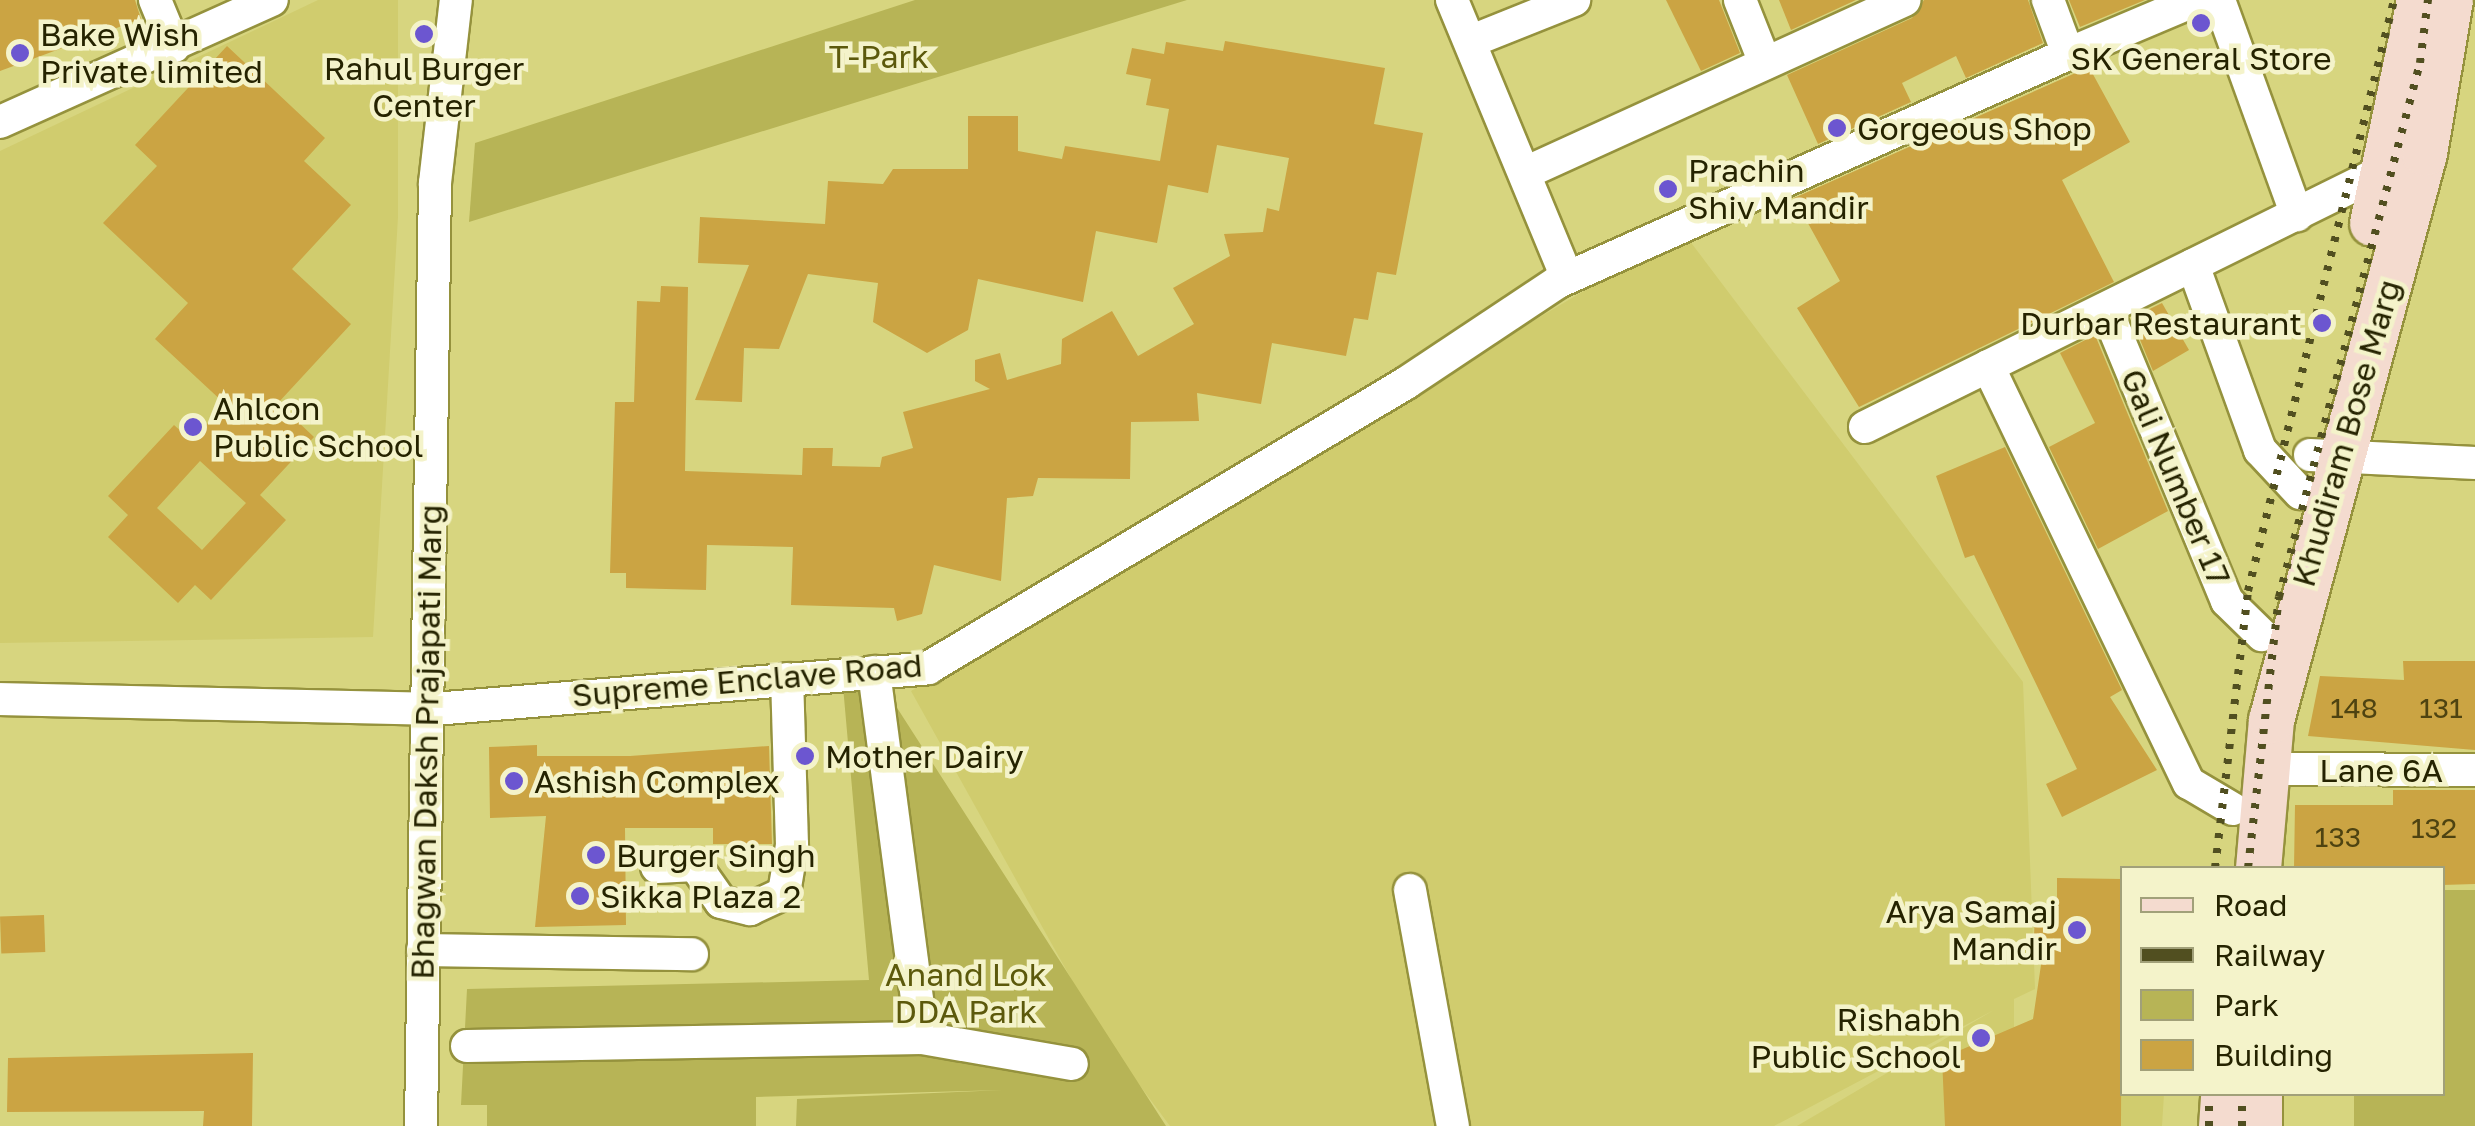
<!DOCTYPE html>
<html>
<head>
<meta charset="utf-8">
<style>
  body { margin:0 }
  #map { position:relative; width:2475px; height:1126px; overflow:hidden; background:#d7d57f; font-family:"Golos Text",sans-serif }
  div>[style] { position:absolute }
  .built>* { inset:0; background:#d0cc6e }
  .green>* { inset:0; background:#b7b456 }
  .building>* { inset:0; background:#cba443; transform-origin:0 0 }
  .roads { filter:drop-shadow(2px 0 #95923d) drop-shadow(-2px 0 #95923d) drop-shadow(0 2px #95923d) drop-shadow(0 -2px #95923d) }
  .street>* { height:32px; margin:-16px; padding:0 16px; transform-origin:16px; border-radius:16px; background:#fff }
  .secondary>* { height:45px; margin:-22.5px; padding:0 22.5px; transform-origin:22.5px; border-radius:22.5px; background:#f4dbcf }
  .rail>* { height:8px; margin-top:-4px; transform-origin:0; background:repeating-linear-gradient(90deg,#514f20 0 5px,transparent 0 15px) }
  .dots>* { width:28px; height:28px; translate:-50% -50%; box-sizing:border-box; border:5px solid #f4f3ca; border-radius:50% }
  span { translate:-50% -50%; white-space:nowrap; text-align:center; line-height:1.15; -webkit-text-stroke:9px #f4f3ca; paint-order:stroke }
  .number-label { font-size:28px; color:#4e4311 }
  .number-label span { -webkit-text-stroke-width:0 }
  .poi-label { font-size:32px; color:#252300 }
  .left { translate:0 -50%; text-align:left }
  .right { translate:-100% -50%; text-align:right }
  .park-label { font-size:32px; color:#5c590c }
  .street-label { font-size:32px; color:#252300 }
  .legend { position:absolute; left:2120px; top:866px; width:325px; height:230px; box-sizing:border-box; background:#f4f3ca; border:2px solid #a1a079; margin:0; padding:12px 18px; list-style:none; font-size:30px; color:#252300 }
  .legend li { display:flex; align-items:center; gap:20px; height:50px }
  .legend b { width:50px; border:2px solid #a1a079 }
</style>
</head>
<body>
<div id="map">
  <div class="built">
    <div style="clip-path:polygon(318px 0,398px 0,398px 217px,373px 637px,0 643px,0 151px)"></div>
    <div style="clip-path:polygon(1683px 232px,2023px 682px,2035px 989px,2014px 999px,2014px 1077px,2164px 1094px,2162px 1126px,1797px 1126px,1994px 1010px,1774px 1126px,1170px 1126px,1103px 1036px,911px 691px)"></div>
  </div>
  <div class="green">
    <div style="clip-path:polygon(915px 0,1187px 0,469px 222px,475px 143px)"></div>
    <div style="clip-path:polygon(874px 672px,1166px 1126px,796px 1126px,797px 1099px,1003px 1090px,756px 1097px,756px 1126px,487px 1126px,487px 1105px,461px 1105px,467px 989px,869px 980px,842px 675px)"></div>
    <div style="clip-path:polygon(2443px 890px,2475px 890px,2475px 1126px,2354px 1126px,2354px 1094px,2442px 1094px)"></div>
  </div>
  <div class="building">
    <div style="clip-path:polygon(0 0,135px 0,141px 19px,0 71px)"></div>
    <div style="clip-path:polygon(1666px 0,1719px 0,1740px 53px,1701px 71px)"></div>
    <div style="clip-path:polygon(1779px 0,1856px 0,1791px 30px)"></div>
    <div style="clip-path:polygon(1924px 0,2028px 0,2043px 43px,1966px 78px,1956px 56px,1902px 83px,1911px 102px,1818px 144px,1787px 75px,1912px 18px)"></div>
    <div style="clip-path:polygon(2069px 0,2145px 0,2080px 27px)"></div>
    <div style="clip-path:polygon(1225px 41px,1385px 68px,1374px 124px,1423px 133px,1396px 275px,1377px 272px,1368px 320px,1354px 318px,1346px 356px,1272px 343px,1261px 404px,1197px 393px,1199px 421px,1131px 422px,1130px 479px,1038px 478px,1033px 496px,1007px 498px,1001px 581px,934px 565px,922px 614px,897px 621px,894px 608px,791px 605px,793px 547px,707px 545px,706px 590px,626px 588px,626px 573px,610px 573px,615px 402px,634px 402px,637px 301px,660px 302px,661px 286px,688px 287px,685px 471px,802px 475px,803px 448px,833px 448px,832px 466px,880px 467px,882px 457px,913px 448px,903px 412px,990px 389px,975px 381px,975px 360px,1000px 353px,1007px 380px,1061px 364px,1062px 339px,1112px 311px,1138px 356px,1194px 324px,1173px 288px,1230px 256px,1224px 234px,1263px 232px,1267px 208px,1279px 211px,1289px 158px,1217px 145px,1208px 193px,1168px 185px,1157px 243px,1096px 231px,1083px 302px,978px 279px,968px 330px,927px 353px,873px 322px,878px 283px,808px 274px,779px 349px,744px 348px,742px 402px,695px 400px,749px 265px,698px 263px,700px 217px,825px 224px,828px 181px,883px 184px,893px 169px,968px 169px,968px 116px,1018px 116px,1018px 151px,1062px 159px,1065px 146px,1160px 161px,1169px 109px,1146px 105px,1151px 79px,1126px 74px,1132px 48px,1164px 54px,1166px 42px,1223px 51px)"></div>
    <div style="clip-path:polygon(evenodd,227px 46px,325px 138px,304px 161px,351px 205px,292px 269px,351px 324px,278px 403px,314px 437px,260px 495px,286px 520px,211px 600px,195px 585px,178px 603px,108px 537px,128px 515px,108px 496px,174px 425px,192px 441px,225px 404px,155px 339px,188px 303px,103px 223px,157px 166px,135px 145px,227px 46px,200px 461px,246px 503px,202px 550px,157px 508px,200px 461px)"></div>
    <div style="clip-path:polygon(2089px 67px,2130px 142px,2062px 180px,2114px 282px,1859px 407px,1797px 308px,1840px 281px,1794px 198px)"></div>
    <div style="clip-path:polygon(2162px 303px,2189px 350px,2153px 371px,2131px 318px)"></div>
    <div style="clip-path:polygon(2095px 335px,2168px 511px,2098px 549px,2049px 447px,2095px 423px,2060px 353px)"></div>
    <div style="clip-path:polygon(2005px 447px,2122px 690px,2110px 697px,2157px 770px,2062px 817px,2046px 784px,2077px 769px,1974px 555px,1965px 558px,1936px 476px)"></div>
    <div style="clip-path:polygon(2403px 661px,2475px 661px,2475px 750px,2308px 736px,2320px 676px,2404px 680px)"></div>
    <div style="clip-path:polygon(537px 745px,537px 756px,630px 756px,769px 746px,772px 844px,713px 844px,713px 828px,625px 828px,626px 925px,535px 927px,546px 816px,490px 818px,489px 747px)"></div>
    <div style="clip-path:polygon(2393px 790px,2475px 790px,2475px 884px,2442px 885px,2442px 868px,2294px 868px,2295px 805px,2393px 805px)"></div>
    <div style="clip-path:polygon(2057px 878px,2122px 879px,2121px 1126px,1945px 1126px,1942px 1058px,2033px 1019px,2045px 938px,2034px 938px,2035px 908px,2057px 909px)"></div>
    <div style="left:44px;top:915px;width:37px;height:44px;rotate:88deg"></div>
    <div style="clip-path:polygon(253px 1053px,252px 1126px,203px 1126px,204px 1111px,7px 1112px,8px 1058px)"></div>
  </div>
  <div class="roads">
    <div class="street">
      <div style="left:155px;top:0;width:50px;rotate:67.6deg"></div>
      <div style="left:1452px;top:0;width:300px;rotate:67.5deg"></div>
      <div style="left:1740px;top:0;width:68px;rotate:68.4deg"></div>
      <div style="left:2219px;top:0;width:229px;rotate:70.1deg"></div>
      <div style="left:1474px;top:40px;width:108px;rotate:-21.8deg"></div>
      <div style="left:2068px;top:54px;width:139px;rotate:-22.9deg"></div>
      <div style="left:0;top:122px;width:298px;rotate:-24.2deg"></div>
      <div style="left:1525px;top:173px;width:417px;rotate:-24.5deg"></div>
      <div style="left:2193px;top:265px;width:197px;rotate:70.1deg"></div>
      <div style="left:2260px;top:450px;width:59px;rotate:47.1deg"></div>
      <div style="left:2106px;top:309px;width:316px;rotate:67.5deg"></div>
      <div style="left:2227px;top:601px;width:49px;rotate:44.2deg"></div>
      <div style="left:1988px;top:366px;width:463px;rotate:64.3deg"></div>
      <div style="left:2189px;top:783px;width:51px;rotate:30.6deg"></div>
      <div style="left:1865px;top:427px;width:582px;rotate:-26.3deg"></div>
      <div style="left:2310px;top:455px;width:165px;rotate:2.8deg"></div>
      <div style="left:874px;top:672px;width:369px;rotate:82.5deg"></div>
      <div style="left:0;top:699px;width:434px;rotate:1.3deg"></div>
      <div style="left:434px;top:709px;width:496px;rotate:-4.7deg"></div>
      <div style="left:928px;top:668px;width:557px;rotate:-30.8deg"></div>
      <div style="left:1406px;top:383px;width:182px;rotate:-33.6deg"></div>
      <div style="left:1558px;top:282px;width:559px;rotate:-24.09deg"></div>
      <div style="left:2068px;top:54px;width:58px;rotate:-110.3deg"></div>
      <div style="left:2287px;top:769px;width:188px;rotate:0.3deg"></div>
      <div style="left:657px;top:867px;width:38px;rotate:-3deg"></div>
      <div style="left:695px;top:865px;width:45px;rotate:54.9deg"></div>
      <div style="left:721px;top:902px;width:30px;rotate:14deg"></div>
      <div style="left:750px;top:909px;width:38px;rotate:-25deg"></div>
      <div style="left:784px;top:893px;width:49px;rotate:-80.5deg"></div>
      <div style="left:792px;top:845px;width:166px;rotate:-91.7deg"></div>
      <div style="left:1410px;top:890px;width:240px;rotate:79.7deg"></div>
      <div style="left:423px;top:950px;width:269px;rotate:0.9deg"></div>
      <div style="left:467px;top:1046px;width:455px;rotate:-1deg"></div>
      <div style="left:922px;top:1038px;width:152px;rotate:9.8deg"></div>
      <div style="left:421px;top:1126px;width:943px;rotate:-89.15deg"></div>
      <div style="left:435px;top:183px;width:184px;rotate:-83.5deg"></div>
    </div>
    <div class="secondary">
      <div style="left:2372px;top:223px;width:228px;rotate:-78.1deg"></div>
      <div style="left:2258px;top:868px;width:149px;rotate:-85deg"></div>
      <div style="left:2271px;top:720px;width:587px;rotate:-74.9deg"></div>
      <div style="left:2424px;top:153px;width:155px;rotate:-80.4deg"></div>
      <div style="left:2259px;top:1094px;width:32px;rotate:90deg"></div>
      <div style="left:2221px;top:1126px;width:32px;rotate:-86deg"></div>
    </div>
  </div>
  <div class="rail">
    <div style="left:2215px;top:868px;width:279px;rotate:-83.2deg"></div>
    <div style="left:2248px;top:591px;width:609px;rotate:-76.12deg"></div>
    <div style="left:2248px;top:868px;width:273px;rotate:-83.5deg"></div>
    <div style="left:2279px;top:597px;width:552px;rotate:-75.21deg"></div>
    <div style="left:2420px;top:63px;width:64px;rotate:-82.8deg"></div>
    <div style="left:2209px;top:1126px;width:32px;rotate:-90deg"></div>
    <div style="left:2242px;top:1126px;width:32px;rotate:-90deg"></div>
  </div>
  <div class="dots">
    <div style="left:2201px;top:23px;background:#6c56d0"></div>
    <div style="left:424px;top:34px;background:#6c56d0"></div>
    <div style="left:20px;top:53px;background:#6c56d0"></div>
    <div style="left:1837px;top:128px;background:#6c56d0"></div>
    <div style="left:1668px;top:189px;background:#6c56d0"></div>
    <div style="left:2322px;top:323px;background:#6c56d0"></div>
    <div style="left:193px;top:427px;background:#6c56d0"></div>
    <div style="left:805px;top:756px;background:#6c56d0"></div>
    <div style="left:514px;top:781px;background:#6c56d0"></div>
    <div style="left:596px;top:855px;background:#6c56d0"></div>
    <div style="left:580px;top:896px;background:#6c56d0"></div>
    <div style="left:2077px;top:930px;background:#6c56d0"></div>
    <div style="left:1981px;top:1038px;background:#6c56d0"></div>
  </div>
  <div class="number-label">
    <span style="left:2354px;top:708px">148</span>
    <span style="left:2441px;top:708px">131</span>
    <span style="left:2434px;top:828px">132</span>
    <span style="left:2338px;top:837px">133</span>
  </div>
  <div class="poi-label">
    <span class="left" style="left:40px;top:53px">Bake Wish<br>Private limited</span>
    <span style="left:2201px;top:58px">SK General Store</span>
    <span style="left:424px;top:87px">Rahul Burger<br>Center</span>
    <span class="left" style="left:1857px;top:128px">Gorgeous Shop</span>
    <span class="left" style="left:1688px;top:189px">Prachin<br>Shiv Mandir</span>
    <span class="right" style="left:2302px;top:323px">Durbar Restaurant</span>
    <span class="left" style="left:213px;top:427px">Ahlcon<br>Public School</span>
    <span class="left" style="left:825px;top:756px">Mother Dairy</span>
    <span class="left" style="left:534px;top:781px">Ashish Complex</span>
    <span class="left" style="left:616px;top:855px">Burger Singh</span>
    <span class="left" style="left:600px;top:896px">Sikka Plaza 2</span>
    <span class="right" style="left:2057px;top:930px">Arya Samaj<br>Mandir</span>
    <span class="right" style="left:1961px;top:1038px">Rishabh<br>Public School</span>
  </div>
  <div class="park-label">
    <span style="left:879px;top:56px">T-Park</span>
    <span style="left:966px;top:993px">Anand Lok<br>DDA Park</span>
  </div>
  <div class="street-label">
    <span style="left:2346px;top:433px;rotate:-74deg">Khudiram Bose Marg</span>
    <span style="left:2176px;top:477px;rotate:67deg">Gali Number 17</span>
    <span style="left:747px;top:680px;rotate:-5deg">Supreme Enclave Road</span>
    <span style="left:426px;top:742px;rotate:-89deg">Bhagwan Daksh Prajapati Marg</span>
    <span style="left:2381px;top:770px">Lane 6A</span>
  </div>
  <ul class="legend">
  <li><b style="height:12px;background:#f4dbcf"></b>Road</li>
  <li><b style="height:12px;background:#514f20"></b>Railway</li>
  <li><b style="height:28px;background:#b7b456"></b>Park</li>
  <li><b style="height:28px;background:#cba443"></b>Building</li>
  </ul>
</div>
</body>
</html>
